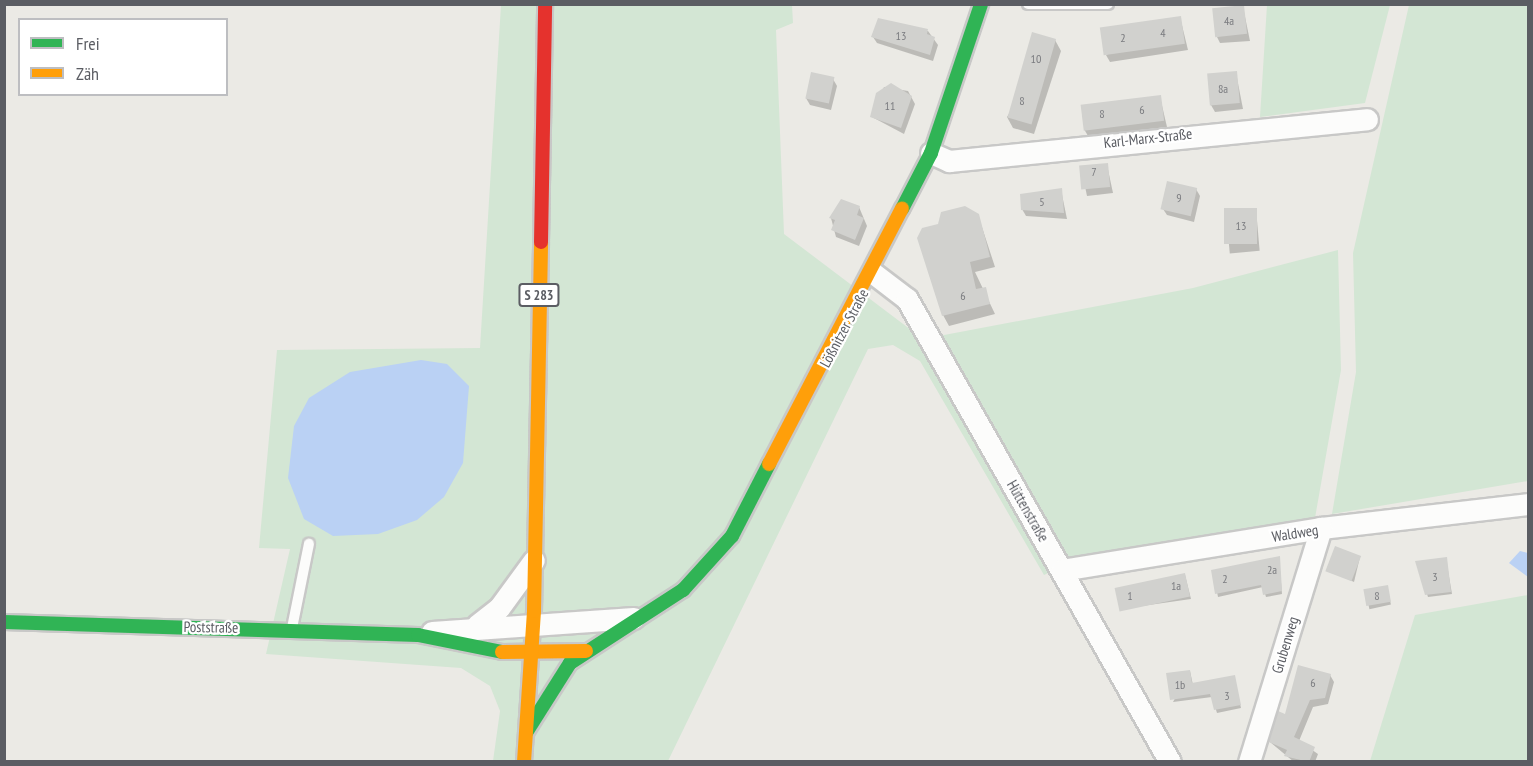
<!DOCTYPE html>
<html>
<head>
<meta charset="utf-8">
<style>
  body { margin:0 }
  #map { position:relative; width:1533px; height:766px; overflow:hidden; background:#ebeae5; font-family:"PT Sans Narrow",sans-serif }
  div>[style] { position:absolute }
  .green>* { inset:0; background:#d3e6d4 }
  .water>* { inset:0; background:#bad1f4 }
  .shadow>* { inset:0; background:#0003; transform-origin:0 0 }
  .building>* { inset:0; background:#d1d1ce; transform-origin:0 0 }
  .roads { filter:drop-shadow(2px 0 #c8c8c7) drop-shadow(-2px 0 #c8c8c7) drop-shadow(0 2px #c8c8c7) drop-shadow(0 -2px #c8c8c7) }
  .lane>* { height:10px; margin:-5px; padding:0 5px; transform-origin:5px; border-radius:5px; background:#fcfcfb }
  .street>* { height:21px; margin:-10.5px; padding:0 10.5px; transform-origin:10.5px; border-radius:10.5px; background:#fcfcfb }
  .fast>* { height:14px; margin:-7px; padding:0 7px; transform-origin:7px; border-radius:7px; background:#30b455 }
  .slow>* { height:14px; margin:-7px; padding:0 7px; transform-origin:7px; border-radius:7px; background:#ff9f0a }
  .jam>* { height:14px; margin:-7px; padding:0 7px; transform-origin:7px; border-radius:7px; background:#e5322d }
  span { translate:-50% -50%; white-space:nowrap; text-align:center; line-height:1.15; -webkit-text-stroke:4.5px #fff; paint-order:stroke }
  .number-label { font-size:12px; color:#7a7b7f }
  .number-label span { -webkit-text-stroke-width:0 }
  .shield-label span { padding:2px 4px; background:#fff; border:2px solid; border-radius:4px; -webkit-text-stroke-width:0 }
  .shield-label { font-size:14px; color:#5b5d63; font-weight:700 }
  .street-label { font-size:15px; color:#5b5d63 }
  .frame { position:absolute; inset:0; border:6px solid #5b5d63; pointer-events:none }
  .legend { position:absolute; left:18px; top:18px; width:210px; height:78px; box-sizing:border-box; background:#fff; border:2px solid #bdbec1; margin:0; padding:8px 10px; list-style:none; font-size:18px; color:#5b5d63 }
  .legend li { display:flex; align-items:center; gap:12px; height:30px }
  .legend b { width:30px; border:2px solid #bdbec1 }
</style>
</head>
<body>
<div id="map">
  <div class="green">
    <div style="clip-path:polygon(501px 5px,792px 5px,793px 23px,776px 30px,784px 234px,923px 339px,1193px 288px,1338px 250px,1341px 370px,1315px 518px,1078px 559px,1044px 575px,920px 361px,893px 345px,868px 349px,668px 761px,493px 761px,500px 711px,490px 686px,461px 668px,266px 654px,290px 549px,259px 548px,277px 350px,480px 348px)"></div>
    <div style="clip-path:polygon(1267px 5px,1390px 5px,1365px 103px,1260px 117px)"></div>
    <div style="clip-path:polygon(1409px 5px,1528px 5px,1528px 481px,1332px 514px,1356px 372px,1353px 253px)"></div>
    <div style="clip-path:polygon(1528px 595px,1528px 761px,1370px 761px,1415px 615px)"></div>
  </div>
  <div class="water">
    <div style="clip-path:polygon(421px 360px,447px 364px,469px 386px,463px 463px,444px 497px,417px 520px,378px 534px,333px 536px,304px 519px,288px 478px,294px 426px,309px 398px,350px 372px)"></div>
    <div style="clip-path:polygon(1520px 551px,1528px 553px,1528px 577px,1509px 563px)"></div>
  </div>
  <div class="shadow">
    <div style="clip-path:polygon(1243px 7px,1250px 41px,1220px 43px,1217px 37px)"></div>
    <div style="clip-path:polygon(1180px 17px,1188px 50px,1110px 62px,1106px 55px)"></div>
    <div style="clip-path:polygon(928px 31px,938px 45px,933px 61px,877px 43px,873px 37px)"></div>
    <div style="clip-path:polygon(1055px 40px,1061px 51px,1034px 134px,1013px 128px,1007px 117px)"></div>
    <div style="clip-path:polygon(1236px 73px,1243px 109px,1215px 112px,1211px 105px)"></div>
    <div style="clip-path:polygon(833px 79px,837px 86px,831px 110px,810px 105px,806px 98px)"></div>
    <div style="clip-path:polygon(884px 87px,908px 91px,915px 104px,904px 134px,872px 117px)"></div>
    <div style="clip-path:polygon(1160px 97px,1167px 127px,1088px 136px,1084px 129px)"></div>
    <div style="clip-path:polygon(1107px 165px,1113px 193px,1087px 196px,1081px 167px)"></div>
    <div style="clip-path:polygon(1196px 189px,1200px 196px,1194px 222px,1167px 215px,1163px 209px)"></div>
    <div style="clip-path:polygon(1061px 190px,1067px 219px,1026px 216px,1022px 209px)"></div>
    <div style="clip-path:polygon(859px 207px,867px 226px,859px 246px,836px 237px,831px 218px)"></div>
    <div style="left:1256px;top:209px;width:42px;height:30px;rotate:85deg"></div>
    <div style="clip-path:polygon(978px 215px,995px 267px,975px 272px,995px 314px,949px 326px,943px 315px,939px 225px)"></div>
    <div style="clip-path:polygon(1360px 557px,1354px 582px,1328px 570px)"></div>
    <div style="clip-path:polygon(1279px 558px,1282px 594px,1266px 597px,1263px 587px,1218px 597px,1213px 571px)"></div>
    <div style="clip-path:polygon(1446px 559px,1452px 594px,1428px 597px,1417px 563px)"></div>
    <div style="clip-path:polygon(1185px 575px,1191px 599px,1121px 609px)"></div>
    <div style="left:1387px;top:586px;width:19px;height:22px;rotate:78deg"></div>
    <div style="clip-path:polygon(1190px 671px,1193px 685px,1234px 676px,1241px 708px,1217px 713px,1212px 697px,1173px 702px)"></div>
    <div style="clip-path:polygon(1330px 675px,1334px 682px,1328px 704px,1313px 707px,1299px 741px,1318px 754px,1315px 762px,1294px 762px,1270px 742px,1286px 717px)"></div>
  </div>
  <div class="building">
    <div style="left:1244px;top:5px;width:29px;height:32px;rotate:84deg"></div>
    <div style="left:1181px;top:16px;width:28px;height:82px;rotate:82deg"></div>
    <div style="clip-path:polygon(878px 18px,928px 29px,927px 34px,935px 37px,930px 55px,871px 37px)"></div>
    <div style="left:1032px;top:32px;width:25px;height:89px;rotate:16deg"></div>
    <div style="left:1237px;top:71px;width:32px;height:30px;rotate:85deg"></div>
    <div style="left:811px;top:72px;width:24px;height:27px;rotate:12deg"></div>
    <div style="clip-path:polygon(891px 83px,912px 96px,901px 128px,870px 117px,876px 93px)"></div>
    <div style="left:1161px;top:95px;width:26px;height:81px;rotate:83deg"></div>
    <div style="left:1108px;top:163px;width:24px;height:29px;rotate:85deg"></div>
    <div style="left:1167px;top:181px;width:31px;height:29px;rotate:13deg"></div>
    <div style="clip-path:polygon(1062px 188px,1064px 213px,1021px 210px,1020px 194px)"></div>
    <div style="clip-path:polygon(841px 199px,860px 206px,857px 215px,864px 218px,855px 240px,831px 230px,835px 220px,829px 218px)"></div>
    <div style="clip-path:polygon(965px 206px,979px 214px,990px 257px,970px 262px,976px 289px,986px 287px,990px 304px,942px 316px,917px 238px,922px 228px,938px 224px,941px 212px)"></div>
    <div style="left:1224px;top:208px;width:33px;height:36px"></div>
    <div style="left:1335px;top:546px;width:28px;height:27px;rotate:21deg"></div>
    <div style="clip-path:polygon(1280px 556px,1282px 591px,1263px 595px,1261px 585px,1215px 594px,1211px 570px)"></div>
    <div style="clip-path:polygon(1447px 557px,1451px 592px,1425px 595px,1415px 561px)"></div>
    <div style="left:1185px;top:573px;width:24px;height:72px;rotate:78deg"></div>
    <div style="left:1388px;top:585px;width:17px;height:25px;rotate:80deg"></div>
    <div style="clip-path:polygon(1298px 665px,1331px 674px,1325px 698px,1310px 700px,1294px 737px,1315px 747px,1309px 762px,1284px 756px,1287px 750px,1269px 742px,1278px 711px,1285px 714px)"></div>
    <div style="clip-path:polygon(1190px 670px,1192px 683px,1235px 675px,1241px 705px,1214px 710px,1210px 694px,1170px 700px,1166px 673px)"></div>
  </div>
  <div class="roads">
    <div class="lane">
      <div style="left:1028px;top:4px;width:80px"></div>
      <div style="left:292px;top:628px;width:86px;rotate:-78.6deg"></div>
    </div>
    <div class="street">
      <div style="left:931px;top:153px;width:20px;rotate:24deg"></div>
      <div style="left:949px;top:161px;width:420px;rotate:-5.7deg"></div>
      <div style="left:873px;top:273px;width:43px;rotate:37.4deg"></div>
      <div style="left:907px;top:299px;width:532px;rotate:60.4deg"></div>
      <div style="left:1062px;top:570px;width:262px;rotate:-9.2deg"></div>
      <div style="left:1321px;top:528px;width:208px;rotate:-6.6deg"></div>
      <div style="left:477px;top:625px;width:28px;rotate:-38deg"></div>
      <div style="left:499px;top:608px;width:59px;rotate:-53.9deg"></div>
      <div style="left:432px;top:632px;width:202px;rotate:-4deg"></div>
      <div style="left:1249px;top:762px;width:245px;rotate:-72.9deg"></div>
    </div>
    <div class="fast">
      <div style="left:902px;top:209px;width:63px;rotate:-62.6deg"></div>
      <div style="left:931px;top:153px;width:157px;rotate:-71.4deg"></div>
      <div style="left:4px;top:622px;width:414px;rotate:1.8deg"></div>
      <div style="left:418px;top:635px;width:86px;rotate:11.4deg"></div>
      <div style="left:527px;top:731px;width:80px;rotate:-57.7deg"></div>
      <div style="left:570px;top:663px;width:135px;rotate:-32.9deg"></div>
      <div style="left:683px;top:590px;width:73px;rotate:-47.8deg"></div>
      <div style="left:732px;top:536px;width:81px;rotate:-62.8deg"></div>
    </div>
    <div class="slow">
      <div style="left:769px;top:464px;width:288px;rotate:-62.5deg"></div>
      <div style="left:502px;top:652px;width:84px;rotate:-0.7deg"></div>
      <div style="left:524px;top:762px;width:151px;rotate:-86.2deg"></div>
      <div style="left:534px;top:611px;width:369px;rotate:-88.9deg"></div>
    </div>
    <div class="jam">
      <div style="left:541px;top:242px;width:238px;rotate:-89deg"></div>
    </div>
  </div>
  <div class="number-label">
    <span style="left:1229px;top:21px">4a</span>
    <span style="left:1163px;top:33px">4</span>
    <span style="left:901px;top:36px">13</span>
    <span style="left:1123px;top:38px">2</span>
    <span style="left:1036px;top:59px">10</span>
    <span style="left:1223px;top:89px">8a</span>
    <span style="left:1022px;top:101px">8</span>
    <span style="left:890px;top:106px">11</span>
    <span style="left:1142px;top:110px">6</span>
    <span style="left:1102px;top:114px">8</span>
    <span style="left:1094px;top:172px">7</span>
    <span style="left:1179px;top:198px">9</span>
    <span style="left:1042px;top:202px">5</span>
    <span style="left:1241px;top:226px">13</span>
    <span style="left:963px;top:296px">6</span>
    <span style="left:1272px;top:570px">2a</span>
    <span style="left:1435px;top:577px">3</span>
    <span style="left:1225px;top:579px">2</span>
    <span style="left:1176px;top:586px">1a</span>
    <span style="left:1130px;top:596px">1</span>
    <span style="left:1377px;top:596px">8</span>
    <span style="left:1313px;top:683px">6</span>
    <span style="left:1180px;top:685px">1b</span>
    <span style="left:1227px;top:696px">3</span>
  </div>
  <div class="shield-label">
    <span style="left:539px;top:295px">S 283</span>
  </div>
  <div class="street-label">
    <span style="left:1148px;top:138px;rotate:-6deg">Karl-Marx-Straße</span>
    <span style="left:844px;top:328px;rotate:-62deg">Lößnitzer Straße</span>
    <span style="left:1028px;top:511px;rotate:60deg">Hüttenstraße</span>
    <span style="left:1295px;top:533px;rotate:-9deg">Waldweg</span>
    <span style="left:211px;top:627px;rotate:1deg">Poststraße</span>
    <span style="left:1285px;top:645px;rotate:-73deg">Grubenweg</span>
  </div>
  <div class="frame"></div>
  <ul class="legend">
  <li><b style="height:8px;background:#30b455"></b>Frei</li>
  <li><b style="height:8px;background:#ff9f0a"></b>Zäh</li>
  </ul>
</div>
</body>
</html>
